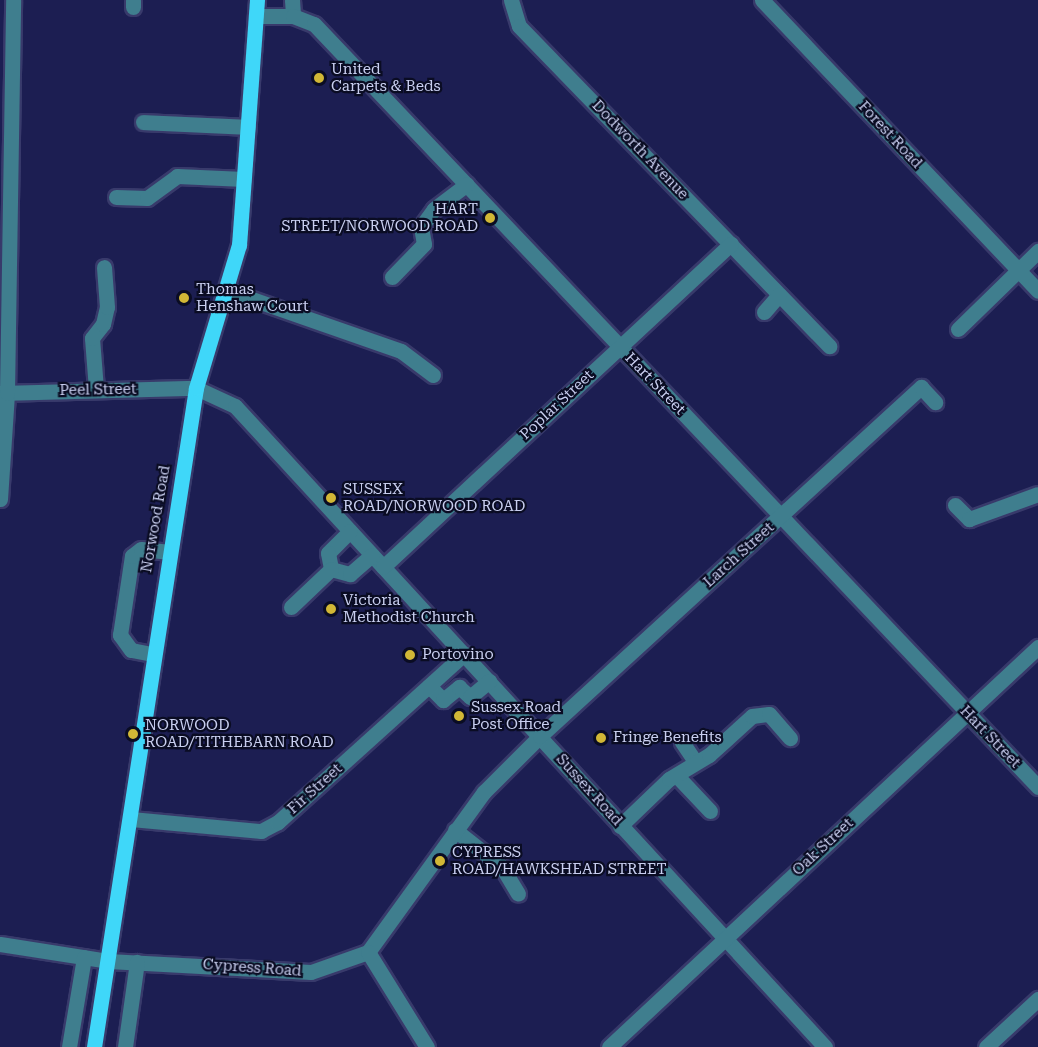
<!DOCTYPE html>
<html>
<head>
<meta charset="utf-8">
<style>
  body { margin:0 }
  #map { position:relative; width:1038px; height:1047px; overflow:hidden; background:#1c1e52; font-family:"Roboto Serif",serif }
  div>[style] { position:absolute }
  .roads { filter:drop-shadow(2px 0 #383a6b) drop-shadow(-2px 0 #383a6b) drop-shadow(0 2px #383a6b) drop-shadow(0 -2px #383a6b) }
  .minor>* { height:15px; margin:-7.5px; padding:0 7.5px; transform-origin:7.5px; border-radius:7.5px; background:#3f7e8e }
  .major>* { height:15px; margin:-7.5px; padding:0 7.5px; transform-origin:7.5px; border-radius:7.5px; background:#3fd7f9 }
  .dots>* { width:16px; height:16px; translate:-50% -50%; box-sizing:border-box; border:3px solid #0a0c23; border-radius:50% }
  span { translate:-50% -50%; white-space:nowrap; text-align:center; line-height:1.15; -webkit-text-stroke:4.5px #0a0c23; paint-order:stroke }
  .poi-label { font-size:15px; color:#c9cff0 }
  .left { translate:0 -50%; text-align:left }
  .right { translate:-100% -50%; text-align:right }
  .street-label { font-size:15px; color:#c9cff0 }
</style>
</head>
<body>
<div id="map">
  <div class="roads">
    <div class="minor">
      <div style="left:133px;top:0;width:7px;rotate:90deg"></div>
      <div style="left:292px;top:0;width:16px;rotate:86deg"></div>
      <div style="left:511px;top:0;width:27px;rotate:73deg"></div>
      <div style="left:519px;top:26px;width:446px;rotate:45.9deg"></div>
      <div style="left:762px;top:0;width:401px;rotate:46.5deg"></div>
      <div style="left:257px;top:16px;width:36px"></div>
      <div style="left:293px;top:16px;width:22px;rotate:21deg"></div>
      <div style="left:314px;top:24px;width:1052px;rotate:46.5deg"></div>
      <div style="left:143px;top:122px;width:105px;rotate:2.7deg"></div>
      <div style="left:116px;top:197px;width:31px;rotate:2deg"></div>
      <div style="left:147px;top:198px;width:37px;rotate:-36deg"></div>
      <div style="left:177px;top:176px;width:67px;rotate:2.6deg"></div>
      <div style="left:392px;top:277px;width:46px;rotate:-45.9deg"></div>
      <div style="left:424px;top:244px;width:17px;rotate:-100deg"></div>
      <div style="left:421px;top:227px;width:22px;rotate:-54deg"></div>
      <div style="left:434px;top:209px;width:41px;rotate:-37.1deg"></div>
      <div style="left:226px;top:290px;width:185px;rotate:19.2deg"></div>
      <div style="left:401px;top:351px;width:40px;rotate:37deg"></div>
      <div style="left:764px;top:312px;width:23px;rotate:-49deg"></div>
      <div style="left:958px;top:329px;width:112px;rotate:-44.3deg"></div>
      <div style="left:96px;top:389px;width:51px;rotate:-94.5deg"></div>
      <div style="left:92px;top:338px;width:18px;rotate:-52deg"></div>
      <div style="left:103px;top:324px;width:17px;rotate:-77deg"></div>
      <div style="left:107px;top:307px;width:40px;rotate:-94.3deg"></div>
      <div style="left:0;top:393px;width:196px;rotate:-1.5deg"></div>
      <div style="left:196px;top:388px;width:43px;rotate:24.8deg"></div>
      <div style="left:235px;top:406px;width:871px;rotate:47.37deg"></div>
      <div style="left:0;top:499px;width:106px;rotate:-86.2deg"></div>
      <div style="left:7px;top:393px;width:393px;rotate:-89.1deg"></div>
      <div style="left:955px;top:505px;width:20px;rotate:45deg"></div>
      <div style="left:969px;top:519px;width:73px;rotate:-19.9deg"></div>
      <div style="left:350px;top:531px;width:31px;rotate:135deg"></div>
      <div style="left:328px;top:553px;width:16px;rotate:79deg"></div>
      <div style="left:331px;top:569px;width:20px;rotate:15deg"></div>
      <div style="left:350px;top:574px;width:29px;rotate:-41deg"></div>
      <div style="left:383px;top:567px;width:475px;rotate:-42.9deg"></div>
      <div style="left:291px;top:607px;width:55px;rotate:-43.5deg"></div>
      <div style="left:152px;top:654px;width:21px;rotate:-169deg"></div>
      <div style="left:131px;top:650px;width:19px;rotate:-126deg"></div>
      <div style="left:120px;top:635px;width:80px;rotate:-81.4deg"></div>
      <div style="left:132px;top:556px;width:11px;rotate:-38deg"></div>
      <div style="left:141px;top:549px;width:27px;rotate:6deg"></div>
      <div style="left:429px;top:686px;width:20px;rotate:45deg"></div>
      <div style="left:443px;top:700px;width:21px;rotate:-39deg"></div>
      <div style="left:459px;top:687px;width:15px;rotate:42deg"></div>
      <div style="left:470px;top:697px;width:25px;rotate:-40deg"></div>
      <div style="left:682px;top:742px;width:22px;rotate:56deg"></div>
      <div style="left:677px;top:776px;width:48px;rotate:46.7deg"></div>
      <div style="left:131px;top:819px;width:131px;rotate:5.3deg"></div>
      <div style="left:261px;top:831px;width:19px;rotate:-28deg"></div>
      <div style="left:278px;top:822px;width:251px;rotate:-42.1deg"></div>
      <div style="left:620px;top:826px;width:68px;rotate:-43.8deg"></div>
      <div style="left:669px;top:779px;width:47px;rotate:-31deg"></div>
      <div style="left:709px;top:755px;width:58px;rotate:-42.2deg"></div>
      <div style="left:752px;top:716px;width:17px;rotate:-7deg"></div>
      <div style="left:769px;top:714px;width:32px;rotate:49deg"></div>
      <div style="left:455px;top:830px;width:60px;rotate:38.2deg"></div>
      <div style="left:502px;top:867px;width:31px;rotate:59deg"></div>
      <div style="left:0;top:944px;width:109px;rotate:8.9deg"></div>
      <div style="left:108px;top:961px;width:203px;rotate:3.1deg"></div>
      <div style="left:311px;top:972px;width:60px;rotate:-19.3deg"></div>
      <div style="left:368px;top:952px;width:198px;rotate:-54.1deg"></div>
      <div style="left:484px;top:792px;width:79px;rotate:-45deg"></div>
      <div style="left:540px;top:736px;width:517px;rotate:-42.49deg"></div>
      <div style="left:921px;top:387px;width:21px;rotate:47deg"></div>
      <div style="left:368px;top:952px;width:112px;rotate:58.2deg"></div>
      <div style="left:69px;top:1047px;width:91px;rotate:-80.5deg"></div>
      <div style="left:125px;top:1047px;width:86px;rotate:-82deg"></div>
      <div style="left:609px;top:1047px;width:587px;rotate:-43deg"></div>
      <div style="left:986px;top:1047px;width:71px;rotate:-42.7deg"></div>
    </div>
    <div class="major">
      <div style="left:94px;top:1047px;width:667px;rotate:-81.2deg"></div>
      <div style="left:196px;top:388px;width:149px;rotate:-73.3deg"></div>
      <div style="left:239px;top:245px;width:246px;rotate:-85.8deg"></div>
    </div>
  </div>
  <div class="dots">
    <div style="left:319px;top:78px;background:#d1b736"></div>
    <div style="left:490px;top:218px;background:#d1b736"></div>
    <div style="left:184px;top:298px;background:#d1b736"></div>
    <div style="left:331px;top:498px;background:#d1b736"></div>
    <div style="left:331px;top:609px;background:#d1b736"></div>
    <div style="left:410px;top:655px;background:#d1b736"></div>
    <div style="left:459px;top:716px;background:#d1b736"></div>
    <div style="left:133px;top:734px;background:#d1b736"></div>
    <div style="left:601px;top:738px;background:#d1b736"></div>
    <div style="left:440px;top:861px;background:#d1b736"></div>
  </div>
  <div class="poi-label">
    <span class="left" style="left:331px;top:78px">United<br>Carpets &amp; Beds</span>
    <span class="right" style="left:478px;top:218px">HART<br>STREET/NORWOOD ROAD</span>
    <span class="left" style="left:196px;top:298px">Thomas<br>Henshaw Court</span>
    <span class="left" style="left:343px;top:498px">SUSSEX<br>ROAD/NORWOOD ROAD</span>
    <span class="left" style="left:343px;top:609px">Victoria<br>Methodist Church</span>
    <span class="left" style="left:422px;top:655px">Portovino</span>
    <span class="left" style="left:471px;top:716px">Sussex Road<br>Post Office</span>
    <span class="left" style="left:145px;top:734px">NORWOOD<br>ROAD/TITHEBARN ROAD</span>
    <span class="left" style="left:613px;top:738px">Fringe Benefits</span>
    <span class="left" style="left:452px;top:861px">CYPRESS<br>ROAD/HAWKSHEAD STREET</span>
  </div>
  <div class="street-label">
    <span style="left:890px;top:135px;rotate:47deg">Forest Road</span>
    <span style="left:640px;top:150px;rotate:46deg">Dodworth Avenue</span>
    <span style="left:655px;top:384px;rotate:46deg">Hart Street</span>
    <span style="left:98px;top:390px;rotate:-1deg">Peel Street</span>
    <span style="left:557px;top:405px;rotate:-43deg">Poplar Street</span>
    <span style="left:156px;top:519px;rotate:-80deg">Norwood Road</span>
    <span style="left:739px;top:555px;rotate:-42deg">Larch Street</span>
    <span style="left:990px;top:737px;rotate:46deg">Hart Street</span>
    <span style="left:315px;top:789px;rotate:-42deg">Fir Street</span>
    <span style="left:589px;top:790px;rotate:48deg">Sussex Road</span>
    <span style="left:823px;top:847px;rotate:-43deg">Oak Street</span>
    <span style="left:252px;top:968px;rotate:4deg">Cypress Road</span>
  </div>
</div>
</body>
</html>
